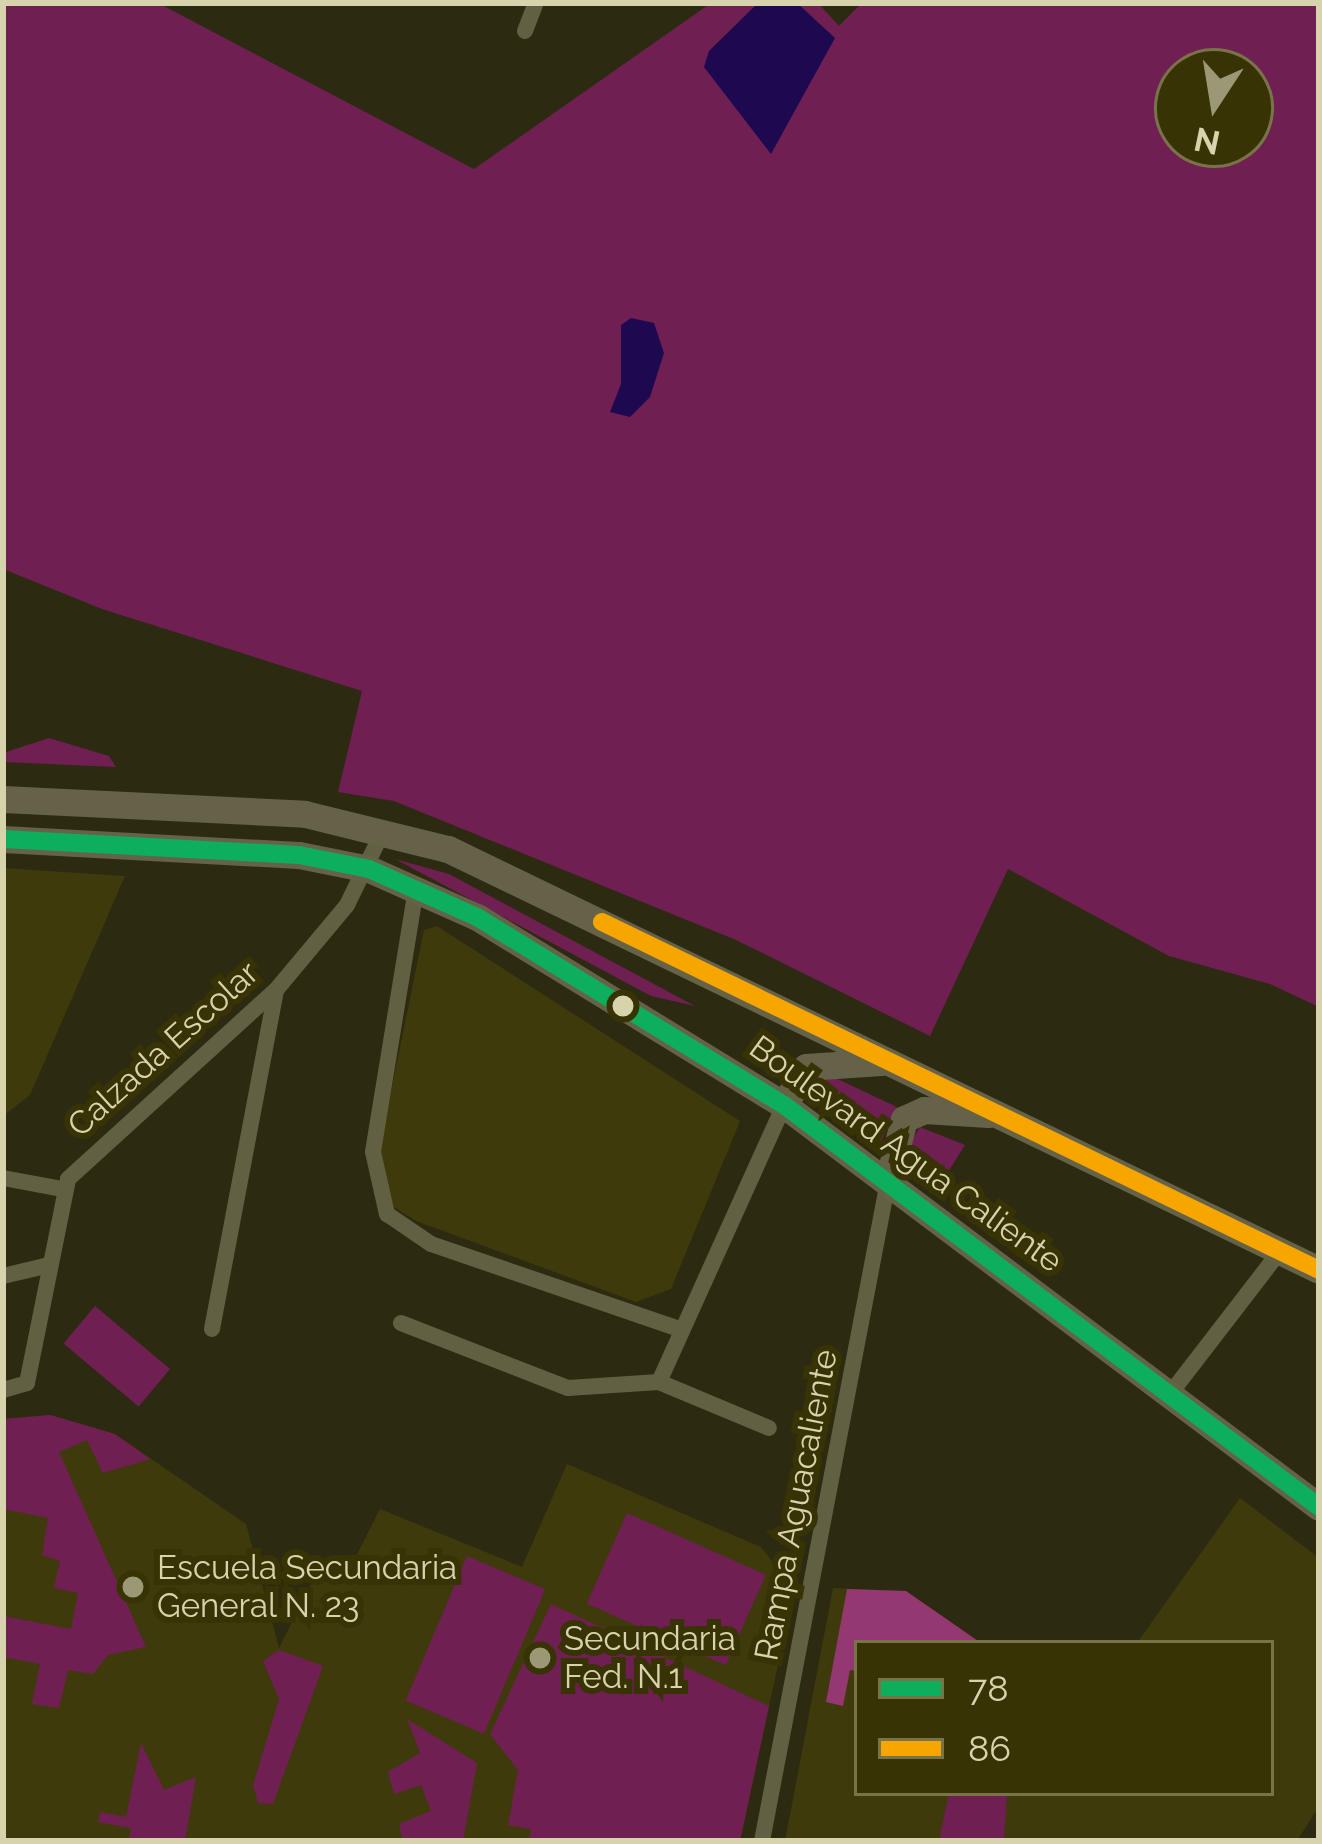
<!DOCTYPE html>
<html>
<head>
<meta charset="utf-8">
<style>
  body { margin:0 }
  #map { position:relative; width:1322px; height:1844px; overflow:hidden; background:#2c2a11; font-family:Raleway,sans-serif }
  div>[style] { position:absolute }
  .built>* { inset:0; background:#3f3a0b }
  .green>* { inset:0; background:#701f53; transform-origin:0 0 }
  .forest>* { inset:0; background:#933870 }
  .water>* { inset:0; background:#1d094f }
  .minor>* { height:16px; margin:-8px; padding:0 8px; transform-origin:8px; border-radius:8px; background:#626043 }
  .primary>* { height:27px; margin:-13.5px; padding:0 13.5px; transform-origin:13.5px; border-radius:13.5px; background:#656247 }
  .bus-1>* { height:18px; margin:-9px; padding:0 9px; transform-origin:9px; border-radius:9px; background:#0daf5c }
  .bus-2>* { height:18px; margin:-9px; padding:0 9px; transform-origin:9px; border-radius:9px; background:#f7a600 }
  .dots>* { width:33px; height:33px; translate:-50% -50%; box-sizing:border-box; border:6px solid #383305; border-radius:50% }
  span { translate:-50% -50%; white-space:nowrap; text-align:center; line-height:1.15; -webkit-text-stroke:12px #383305; paint-order:stroke }
  .street-label { font-size:33px; color:#d7d4ad }
  .poi-label { font-size:33px; color:#d7d4ad }
  .left { translate:0 -50%; text-align:left }
  .frame { position:absolute; inset:0; border:6px solid #d7d4ad; pointer-events:none }
  .legend { position:absolute; left:854px; top:1640px; width:420px; height:156px; box-sizing:border-box; background:#383305; border:3px solid #787348; margin:0; padding:15px 21px; list-style:none; font-size:36px; color:#d7d4ad }
  .legend li { display:flex; align-items:center; gap:24px; height:60px }
  .legend b { width:60px; border:3px solid #787348 }
  .north { position:absolute; left:1154px; top:48px; width:120px; height:120px; box-sizing:border-box; background:#383305; border:3px solid #787348; border-radius:50%; rotate:192deg; font-size:33px; font-weight:700; line-height:48px; text-align:center; color:#d7d4ad }
  .north::after { content:''; display:block; margin:auto; width:42px; height:54px; background:#9b9876; clip-path:polygon(50% 0,100% 100%,50% 72%,0 100%) }
</style>
</head>
<body>
<div id="map">
  <div class="built">
    <div style="clip-path:polygon(3px 868px,125px 876px,30px 1095px,3px 1116px)"></div>
    <div style="clip-path:polygon(437px 926px,740px 1121px,671px 1289px,636px 1302px,416px 1221px,389px 1204px,378px 1155px,424px 930px)"></div>
    <div style="clip-path:polygon(50px 1415px,115px 1434px,246px 1524px,279px 1648px,315px 1576px,342px 1584px,380px 1509px,522px 1567px,567px 1464px,761px 1547px,794px 1590px,740px 1841px,3px 1841px,3px 1419px)"></div>
    <div style="clip-path:polygon(1240px 1498px,1319px 1558px,1319px 1806px,1297px 1841px,785px 1841px,833px 1588px,906px 1591px,981px 1643px,857px 1643px,857px 1793px,1271px 1793px,1271px 1643px,1137px 1643px)"></div>
  </div>
  <div class="green">
    <div style="clip-path:polygon(evenodd,3px 3px,158px 3px,474px 169px,711px 3px,818px 3px,839px 26px,862px 3px,1319px 3px,1319px 1007px,1270px 984px,1169px 956px,1008px 869px,930px 1036px,736px 940px,394px 801px,338px 792px,362px 691px,102px 609px,3px 569px,3px 3px,1178px 72px,1250px 72px,1250px 144px,1178px 144px,1178px 72px)"></div>
    <div style="clip-path:polygon(49px 738px,109px 756px,116px 767px,3px 762px,3px 753px)"></div>
    <div style="clip-path:polygon(395px 859px,449px 874px,695px 1006px,651px 996px)"></div>
    <div style="clip-path:polygon(827px 1074px,899px 1108px,880px 1143px,806px 1095px,813px 1077px)"></div>
    <div style="clip-path:polygon(920px 1127px,965px 1145px,940px 1185px,903px 1154px)"></div>
    <div style="left:95px;top:1306px;width:98px;height:49px;rotate:40deg"></div>
    <div style="clip-path:polygon(50px 1415px,115px 1434px,150px 1459px,103px 1473px,87px 1440px,59px 1452px,146px 1647px,108px 1655px,93px 1674px,68px 1670px,59px 1708px,32px 1704px,40px 1664px,3px 1657px,3px 1616px,71px 1629px,78px 1593px,54px 1588px,60px 1561px,42px 1555px,48px 1518px,3px 1509px,3px 1419px)"></div>
    <div style="left:627px;top:1513px;width:152px;height:99px;rotate:24deg"></div>
    <div style="left:467px;top:1556px;width:85px;height:157px;rotate:23deg"></div>
    <div style="clip-path:polygon(551px 1604px,769px 1706px,740px 1841px,529px 1841px,531px 1829px,508px 1825px,518px 1770px,490px 1734px)"></div>
    <div style="clip-path:polygon(279px 1650px,323px 1666px,273px 1804px,258px 1803px,253px 1785px,279px 1699px,263px 1661px)"></div>
    <div style="clip-path:polygon(407px 1719px,477px 1763px,463px 1841px,403px 1841px,399px 1824px,431px 1811px,421px 1785px,394px 1794px,388px 1772px,420px 1753px)"></div>
    <div style="clip-path:polygon(141px 1743px,164px 1790px,196px 1777px,185px 1841px,129px 1841px,131px 1828px,98px 1822px,100px 1812px,126px 1817px)"></div>
    <div style="clip-path:polygon(949px 1793px,1007px 1793px,1004px 1841px,939px 1841px)"></div>
  </div>
  <div class="forest">
    <div style="clip-path:polygon(847px 1589px,906px 1591px,981px 1643px,857px 1643px,857px 1671px,850px 1670px,843px 1706px,826px 1702px)"></div>
  </div>
  <div class="water">
    <div style="clip-path:polygon(758px 3px,797px 3px,835px 38px,771px 154px,704px 67px,709px 51px)"></div>
    <div style="clip-path:polygon(631px 318px,654px 323px,664px 353px,650px 397px,630px 417px,610px 412px,621px 384px,621px 325px)"></div>
  </div>
  <div class="minor">
    <div style="left:525px;top:31px;width:30px;rotate:-69deg"></div>
    <div style="left:416px;top:889px;width:266px;rotate:99.3deg"></div>
    <div style="left:373px;top:1152px;width:64px;rotate:77.3deg"></div>
    <div style="left:387px;top:1214px;width:53px;rotate:34.3deg"></div>
    <div style="left:431px;top:1244px;width:262px;rotate:18.9deg"></div>
    <div style="left:3px;top:1178px;width:61px;rotate:10.4deg"></div>
    <div style="left:3px;top:1276px;width:47px;rotate:-13.4deg"></div>
    <div style="left:401px;top:1323px;width:179px;rotate:21.3deg"></div>
    <div style="left:568px;top:1388px;width:91px;rotate:-3.8deg"></div>
    <div style="left:659px;top:1382px;width:119px;rotate:22.7deg"></div>
    <div style="left:212px;top:1329px;width:344px;rotate:-79.3deg"></div>
    <div style="left:659px;top:1382px;width:304px;rotate:-65.7deg"></div>
    <div style="left:3px;top:1390px;width:25px;rotate:-16deg"></div>
    <div style="left:27px;top:1383px;width:208px;rotate:-78.6deg"></div>
    <div style="left:68px;top:1179px;width:281px;rotate:-42.3deg"></div>
    <div style="left:276px;top:990px;width:111px;rotate:-50.1deg"></div>
    <div style="left:347px;top:905px;width:85px;rotate:-64deg"></div>
    <div style="left:1170px;top:1394px;width:180px;rotate:-52.4deg"></div>
    <div style="left:762px;top:1841px;width:672px;rotate:-79.19deg"></div>
  </div>
  <div class="primary">
    <div style="left:3px;top:799px;width:302px;rotate:2.8deg"></div>
    <div style="left:305px;top:814px;width:147px;rotate:13.8deg"></div>
    <div style="left:448px;top:849px;width:967px;rotate:25.8deg"></div>
    <div style="left:3px;top:839px;width:296px;rotate:3.1deg"></div>
    <div style="left:299px;top:855px;width:71px;rotate:11.3deg"></div>
    <div style="left:369px;top:869px;width:118px;rotate:24deg"></div>
    <div style="left:477px;top:917px;width:360px;rotate:31.5deg"></div>
    <div style="left:784px;top:1105px;width:669px;rotate:36.92deg"></div>
    <div style="left:784px;top:1105px;width:44px;rotate:-59.9deg"></div>
    <div style="left:806px;top:1067px;width:75px;rotate:-3.8deg"></div>
    <div style="left:888px;top:1181px;width:64px;rotate:-75.5deg"></div>
    <div style="left:904px;top:1119px;width:22px;rotate:-24deg"></div>
    <div style="left:924px;top:1110px;width:64px;rotate:3.6deg"></div>
  </div>
  <div class="bus-1">
    <div style="left:3px;top:839px;width:296px;rotate:3.1deg"></div>
    <div style="left:299px;top:855px;width:71px;rotate:11.3deg"></div>
    <div style="left:369px;top:869px;width:118px;rotate:24deg"></div>
    <div style="left:477px;top:917px;width:360px;rotate:31.5deg"></div>
    <div style="left:784px;top:1105px;width:669px;rotate:36.92deg"></div>
  </div>
  <div class="bus-2">
    <div style="left:602px;top:922px;width:797px;rotate:25.89deg"></div>
  </div>
  <div class="dots">
    <div style="left:623px;top:1006px;background:#d7d4ad"></div>
    <div style="left:133px;top:1587px;background:#9b9876"></div>
    <div style="left:540px;top:1658px;background:#9b9876"></div>
  </div>
  <div class="street-label">
    <span style="left:163px;top:1049px;rotate:-42deg">Calzada Escolar</span>
    <span style="left:906px;top:1154px;rotate:36deg">Boulevard Agua Caliente</span>
    <span style="left:796px;top:1505px;rotate:-79deg">Rampa Aguacaliente</span>
  </div>
  <div class="poi-label">
    <span class="left" style="left:157px;top:1587px">Escuela Secundaria<br>General N. 23</span>
    <span class="left" style="left:564px;top:1658px">Secundaria<br>Fed. N.1</span>
  </div>
  <div class="frame"></div>
  <ul class="legend">
  <li><b style="height:15px;background:#0daf5c"></b>78</li>
  <li><b style="height:15px;background:#f7a600"></b>86</li>
  </ul>
  <div class="north">N</div>
</div>
</body>
</html>
